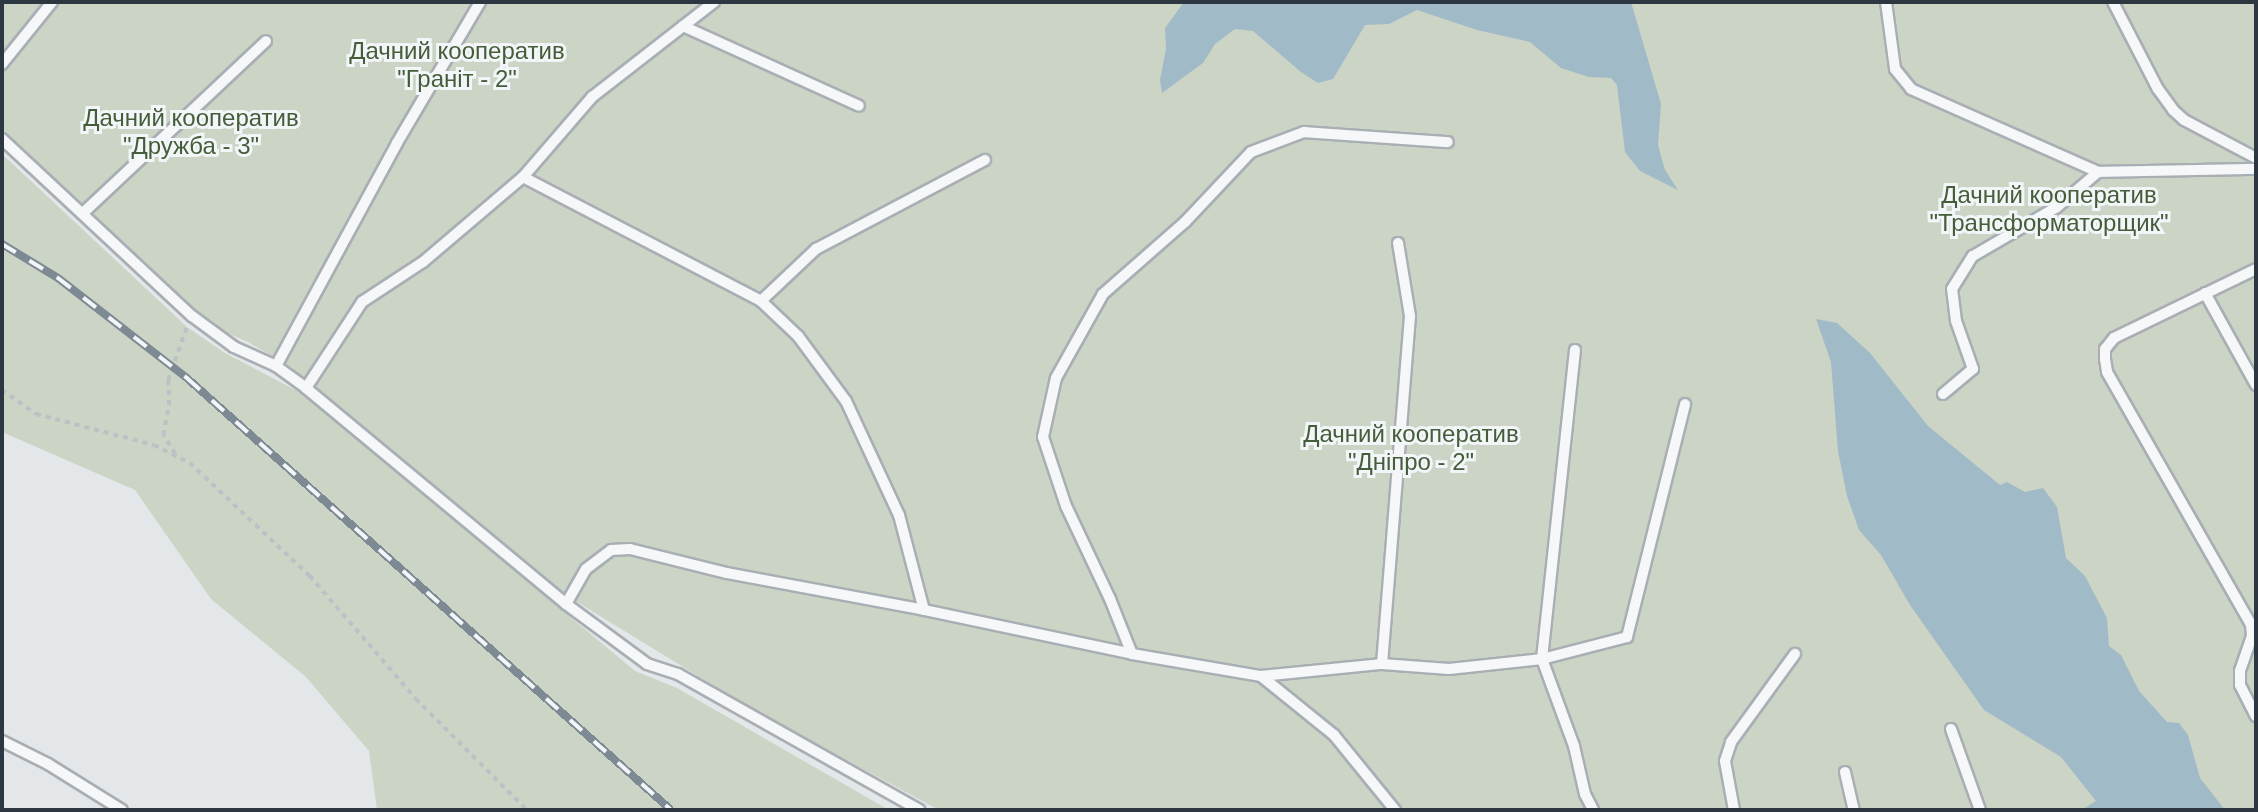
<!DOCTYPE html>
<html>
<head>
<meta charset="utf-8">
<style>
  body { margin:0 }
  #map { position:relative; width:2258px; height:812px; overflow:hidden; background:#e3e7ea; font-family:Helvetica,sans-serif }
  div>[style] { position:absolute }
  .green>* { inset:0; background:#cbd4c5 }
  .water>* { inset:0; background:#a1bac8 }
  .path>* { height:3.5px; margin-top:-1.75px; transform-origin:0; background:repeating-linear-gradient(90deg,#bdc1c6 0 5px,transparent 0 10px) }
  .roads { filter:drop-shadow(2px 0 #a8afb4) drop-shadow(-2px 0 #a8afb4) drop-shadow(0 2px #a8afb4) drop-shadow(0 -2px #a8afb4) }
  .service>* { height:10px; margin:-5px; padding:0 5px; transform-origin:5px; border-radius:5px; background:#f6f7f9 }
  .rail>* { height:8px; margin-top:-4px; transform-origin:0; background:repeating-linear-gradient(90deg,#f3f6f8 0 16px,#7d8993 0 32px); box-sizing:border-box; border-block:2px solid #7d8993 }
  span { translate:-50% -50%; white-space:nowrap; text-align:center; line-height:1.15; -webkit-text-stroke:6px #f3f6f8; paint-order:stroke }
  .park-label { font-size:24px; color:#465d3a }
  .frame { position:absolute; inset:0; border:4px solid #2c3742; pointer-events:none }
</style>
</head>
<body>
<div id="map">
  <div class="green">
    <div style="clip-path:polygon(2px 2px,2256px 2px,2256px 810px,939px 810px,752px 709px,523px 569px,291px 367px,248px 342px,195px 319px,87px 216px,2px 150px)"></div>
    <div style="clip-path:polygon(2px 154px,187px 327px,225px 353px,303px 394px,635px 671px,677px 688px,889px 810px,377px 810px,369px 751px,306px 677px,211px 599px,135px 490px,2px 432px)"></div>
  </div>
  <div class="water">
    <div style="clip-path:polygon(1184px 2px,1631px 2px,1661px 104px,1658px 145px,1665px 170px,1678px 190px,1640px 171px,1625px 152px,1617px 85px,1611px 78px,1589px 77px,1561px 68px,1530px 42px,1477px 30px,1417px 10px,1389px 24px,1365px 25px,1333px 79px,1318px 83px,1301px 72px,1253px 31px,1235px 29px,1215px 44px,1203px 63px,1162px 93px,1160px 80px,1166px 49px,1165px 28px)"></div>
    <div style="clip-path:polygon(1816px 319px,1837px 323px,1870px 353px,1928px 426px,2000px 485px,2007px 482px,2025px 492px,2043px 488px,2057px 507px,2066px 558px,2085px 576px,2107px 618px,2109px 646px,2121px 655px,2139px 691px,2167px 722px,2179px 723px,2188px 735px,2200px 778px,2225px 810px,2086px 810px,2085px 808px,2096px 801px,2061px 757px,1984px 710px,1910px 605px,1881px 555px,1859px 530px,1847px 496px,1838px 451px,1831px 362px)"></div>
  </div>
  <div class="path">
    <div style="left:2px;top:390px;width:42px;rotate:35.2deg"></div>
    <div style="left:36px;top:414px;width:122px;rotate:14.7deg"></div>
    <div style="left:154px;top:445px;width:40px;rotate:26.6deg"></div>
    <div style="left:190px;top:463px;width:165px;rotate:43.3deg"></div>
    <div style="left:310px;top:576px;width:162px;rotate:49.2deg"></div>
    <div style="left:416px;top:699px;width:157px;rotate:45deg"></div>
    <div style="left:175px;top:454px;width:22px;rotate:-122deg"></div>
    <div style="left:163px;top:435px;width:31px;rotate:-79deg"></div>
    <div style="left:169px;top:405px;width:25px;rotate:-92deg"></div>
    <div style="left:168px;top:380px;width:57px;rotate:-70.6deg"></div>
  </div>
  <div class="roads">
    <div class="service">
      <div style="left:1886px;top:2px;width:68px;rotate:82.3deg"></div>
      <div style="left:1895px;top:69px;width:26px;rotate:51deg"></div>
      <div style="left:1911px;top:89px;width:205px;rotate:23.9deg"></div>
      <div style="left:2098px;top:172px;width:158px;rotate:-1.1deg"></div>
      <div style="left:2113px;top:2px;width:98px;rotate:62.7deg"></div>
      <div style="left:2158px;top:89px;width:26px;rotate:54deg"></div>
      <div style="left:2173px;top:110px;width:15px;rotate:42deg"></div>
      <div style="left:2184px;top:120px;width:81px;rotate:27.8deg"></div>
      <div style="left:683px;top:26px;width:193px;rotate:24.4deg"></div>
      <div style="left:2px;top:64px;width:80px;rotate:-51.1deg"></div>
      <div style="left:2px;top:139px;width:260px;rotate:43deg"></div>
      <div style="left:192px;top:316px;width:52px;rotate:36.4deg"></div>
      <div style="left:234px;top:347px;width:46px;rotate:24.3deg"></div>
      <div style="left:276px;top:366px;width:37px;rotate:36deg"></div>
      <div style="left:306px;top:388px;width:338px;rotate:39.7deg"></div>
      <div style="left:566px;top:604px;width:101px;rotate:36.5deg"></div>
      <div style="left:647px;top:664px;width:33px;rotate:18deg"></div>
      <div style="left:678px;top:674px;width:277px;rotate:29.4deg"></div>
      <div style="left:523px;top:177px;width:106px;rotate:-49.2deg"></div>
      <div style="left:592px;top:97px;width:155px;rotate:-37.9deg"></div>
      <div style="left:83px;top:213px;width:251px;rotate:-43.2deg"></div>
      <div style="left:2256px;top:269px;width:158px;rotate:154.1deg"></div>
      <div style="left:2114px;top:338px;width:14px;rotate:129deg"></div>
      <div style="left:2105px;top:349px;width:10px;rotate:90deg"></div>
      <div style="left:2105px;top:359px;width:13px;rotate:81deg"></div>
      <div style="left:2107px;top:372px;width:290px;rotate:60.3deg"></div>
      <div style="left:2251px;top:624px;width:12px;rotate:85deg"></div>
      <div style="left:2252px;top:636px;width:37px;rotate:109deg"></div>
      <div style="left:2240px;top:671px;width:14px;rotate:90deg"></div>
      <div style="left:2240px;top:685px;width:35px;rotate:63deg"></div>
      <div style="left:2205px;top:293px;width:105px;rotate:61deg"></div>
      <div style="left:761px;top:301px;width:76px;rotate:-43.4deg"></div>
      <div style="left:816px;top:249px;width:191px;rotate:-27.8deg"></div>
      <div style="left:1575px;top:350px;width:311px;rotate:96.1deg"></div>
      <div style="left:1542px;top:659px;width:93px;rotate:69.8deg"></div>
      <div style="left:1574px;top:746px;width:49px;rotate:77.1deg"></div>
      <div style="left:1585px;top:794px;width:18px;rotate:63deg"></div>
      <div style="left:276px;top:366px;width:254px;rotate:-61.5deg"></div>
      <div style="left:397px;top:143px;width:164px;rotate:-59.5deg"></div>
      <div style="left:306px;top:388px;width:103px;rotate:-56.9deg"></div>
      <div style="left:362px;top:302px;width:73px;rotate:-33.3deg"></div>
      <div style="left:423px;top:262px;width:131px;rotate:-40.4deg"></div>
      <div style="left:523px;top:177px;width:268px;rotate:27.5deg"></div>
      <div style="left:761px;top:301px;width:51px;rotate:43.4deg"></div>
      <div style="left:798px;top:336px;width:81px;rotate:53.6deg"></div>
      <div style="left:846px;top:401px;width:126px;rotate:65.1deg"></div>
      <div style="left:899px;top:515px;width:98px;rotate:75.3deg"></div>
      <div style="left:1943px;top:394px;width:39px;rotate:-40deg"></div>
      <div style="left:1973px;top:369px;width:51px;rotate:-109.5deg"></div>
      <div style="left:1956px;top:321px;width:32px;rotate:-97deg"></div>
      <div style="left:1952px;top:289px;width:39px;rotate:-58deg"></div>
      <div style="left:1973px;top:256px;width:97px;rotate:-30.3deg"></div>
      <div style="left:2057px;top:207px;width:54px;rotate:-40.5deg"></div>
      <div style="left:566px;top:604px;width:40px;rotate:-60.3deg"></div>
      <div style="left:586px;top:569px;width:31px;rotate:-37deg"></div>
      <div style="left:611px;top:550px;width:19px;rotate:-3deg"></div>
      <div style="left:630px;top:549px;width:100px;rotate:13.9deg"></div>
      <div style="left:727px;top:573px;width:200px;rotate:10.6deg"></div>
      <div style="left:924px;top:610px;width:213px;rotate:11.9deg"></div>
      <div style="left:1132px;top:654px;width:131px;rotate:9.7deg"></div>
      <div style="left:1261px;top:676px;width:94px;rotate:38.9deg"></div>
      <div style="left:1334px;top:735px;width:97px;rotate:50.9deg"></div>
      <div style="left:1132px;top:654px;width:59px;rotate:-111.8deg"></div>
      <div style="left:1110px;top:599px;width:103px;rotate:-115.3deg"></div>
      <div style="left:1066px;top:506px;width:73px;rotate:-108.4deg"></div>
      <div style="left:1043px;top:437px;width:60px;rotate:-77.6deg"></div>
      <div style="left:1056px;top:378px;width:96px;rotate:-60.8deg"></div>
      <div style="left:1103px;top:294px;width:109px;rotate:-41.3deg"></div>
      <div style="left:1185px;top:222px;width:96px;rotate:-46.7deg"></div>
      <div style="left:1251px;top:152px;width:57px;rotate:-20.7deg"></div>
      <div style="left:1304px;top:132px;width:144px;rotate:4deg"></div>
      <div style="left:1382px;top:664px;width:349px;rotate:-85.4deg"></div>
      <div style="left:1410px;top:316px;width:74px;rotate:-99.3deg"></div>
      <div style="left:1261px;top:676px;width:122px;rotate:-5.7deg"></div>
      <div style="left:1382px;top:664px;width:67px;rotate:4.3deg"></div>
      <div style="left:1449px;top:669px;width:94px;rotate:-6.1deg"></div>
      <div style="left:1542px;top:659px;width:88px;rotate:-14.5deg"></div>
      <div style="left:1627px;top:637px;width:240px;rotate:-76deg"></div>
      <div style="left:1951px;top:729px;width:86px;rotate:70.3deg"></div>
      <div style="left:2px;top:741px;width:51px;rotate:26.6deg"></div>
      <div style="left:48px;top:764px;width:87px;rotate:31.9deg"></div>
      <div style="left:1845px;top:772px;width:39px;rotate:77deg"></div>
      <div style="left:1734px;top:810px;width:50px;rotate:-100.4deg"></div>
      <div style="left:1725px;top:761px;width:20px;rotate:-72deg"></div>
      <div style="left:1731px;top:742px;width:109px;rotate:-54deg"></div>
    </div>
  </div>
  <div class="rail">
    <div style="left:2px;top:244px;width:66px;rotate:31.3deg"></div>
    <div style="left:58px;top:278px;width:165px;rotate:37.8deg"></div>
    <div style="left:188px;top:379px;width:647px;rotate:41.74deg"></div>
  </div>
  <div class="park-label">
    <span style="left:457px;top:65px">Дачний кооператив<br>"Граніт - 2"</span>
    <span style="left:191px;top:132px">Дачний кооператив<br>"Дружба - 3"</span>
    <span style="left:2049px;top:209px">Дачний кооператив<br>"Трансформаторщик"</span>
    <span style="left:1411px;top:448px">Дачний кооператив<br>"Дніпро - 2"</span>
  </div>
  <div class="frame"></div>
</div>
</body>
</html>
